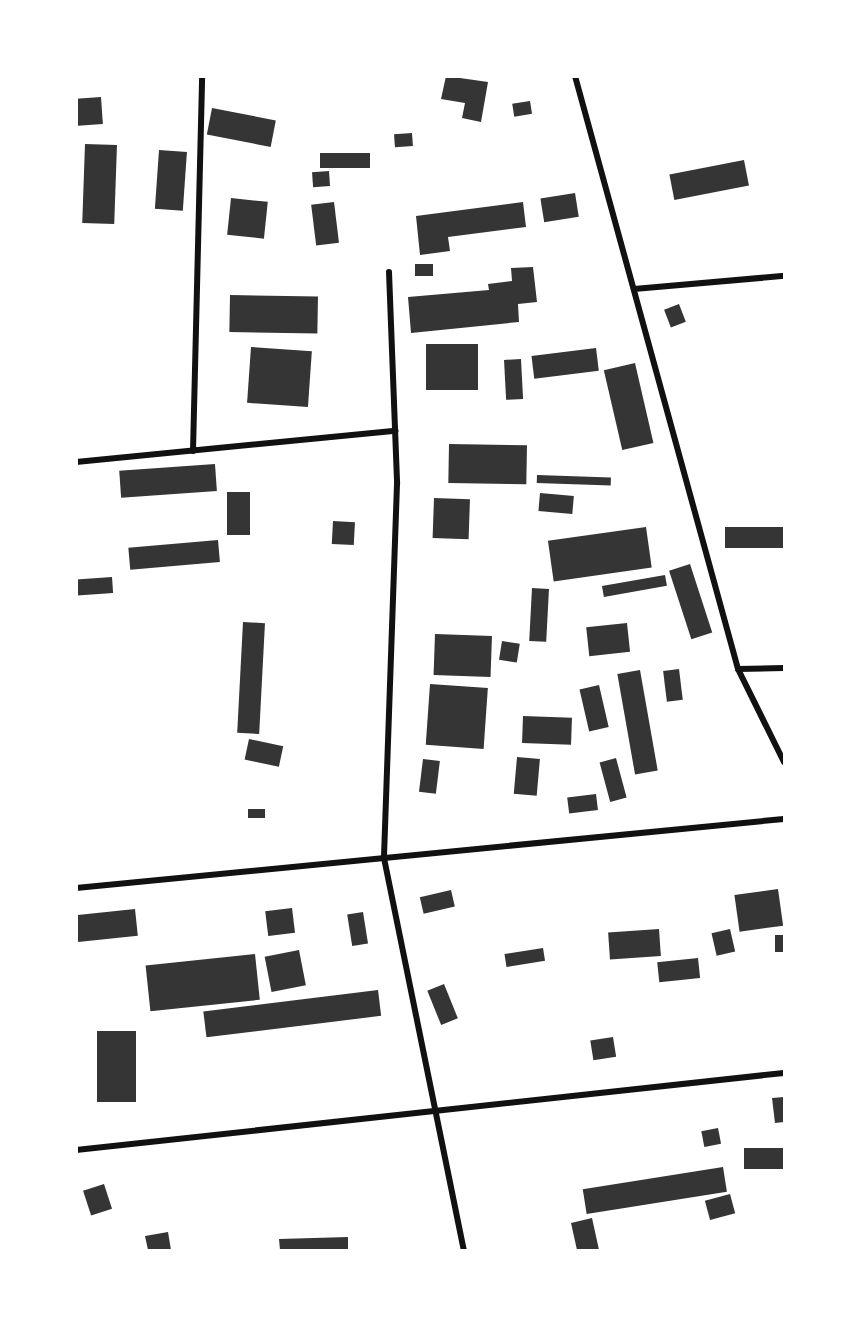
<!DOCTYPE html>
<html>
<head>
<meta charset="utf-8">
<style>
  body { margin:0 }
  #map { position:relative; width:861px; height:1327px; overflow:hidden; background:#fff; font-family:"PT Sans",sans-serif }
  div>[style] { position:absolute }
  .building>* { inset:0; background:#353535; transform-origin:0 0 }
  .minor>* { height:6px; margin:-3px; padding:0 3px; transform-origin:3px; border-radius:3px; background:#111 }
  span { translate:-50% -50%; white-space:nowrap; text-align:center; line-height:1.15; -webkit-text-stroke:6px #fff; paint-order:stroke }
  .frame { position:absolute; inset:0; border:78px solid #fff; pointer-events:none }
</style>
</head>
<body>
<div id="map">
  <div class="building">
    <div style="clip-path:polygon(446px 76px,488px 82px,481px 122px,462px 118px,465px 103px,441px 99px)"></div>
    <div style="left:101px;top:97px;width:27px;height:25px;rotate:86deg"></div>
    <div style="left:530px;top:101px;width:13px;height:18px;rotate:81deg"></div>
    <div style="left:212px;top:108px;width:65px;height:27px;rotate:11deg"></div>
    <div style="left:412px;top:133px;width:13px;height:18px;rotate:86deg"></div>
    <div style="left:85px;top:144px;width:32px;height:79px;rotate:2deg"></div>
    <div style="left:159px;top:150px;width:28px;height:59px;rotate:4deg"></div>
    <div style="left:320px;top:153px;width:50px;height:15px"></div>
    <div style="left:744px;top:160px;width:26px;height:76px;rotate:79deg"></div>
    <div style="left:329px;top:171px;width:15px;height:17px;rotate:86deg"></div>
    <div style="left:575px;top:193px;width:24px;height:35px;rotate:81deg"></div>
    <div style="left:231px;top:198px;width:37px;height:37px;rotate:6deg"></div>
    <div style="left:334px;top:202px;width:41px;height:23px;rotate:83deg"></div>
    <div style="clip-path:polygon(523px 202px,526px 227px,448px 237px,450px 251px,420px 255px,416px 216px)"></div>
    <div style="left:415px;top:264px;width:18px;height:12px"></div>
    <div style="clip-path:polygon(533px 267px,537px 302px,518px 304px,519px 322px,411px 333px,408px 297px,489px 290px,488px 284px,512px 281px,511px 268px)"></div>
    <div style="left:230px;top:295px;width:88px;height:37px;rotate:1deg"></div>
    <div style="left:679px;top:304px;width:19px;height:16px;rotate:69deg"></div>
    <div style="left:478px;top:344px;width:46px;height:52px;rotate:90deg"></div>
    <div style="left:251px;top:347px;width:61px;height:56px;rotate:4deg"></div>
    <div style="left:596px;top:348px;width:23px;height:65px;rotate:83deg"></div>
    <div style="left:521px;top:359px;width:40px;height:17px;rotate:87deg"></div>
    <div style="left:635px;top:363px;width:82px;height:32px;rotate:77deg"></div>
    <div style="left:449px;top:444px;width:78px;height:39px;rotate:1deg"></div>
    <div style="left:215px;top:464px;width:27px;height:96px;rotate:86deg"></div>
    <div style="left:537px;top:475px;width:74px;height:8px;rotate:2deg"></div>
    <div style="left:227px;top:492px;width:23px;height:43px"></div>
    <div style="left:540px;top:493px;width:34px;height:18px;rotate:5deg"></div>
    <div style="left:434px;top:498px;width:36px;height:40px;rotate:2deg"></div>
    <div style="left:333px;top:521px;width:22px;height:23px;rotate:3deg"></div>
    <div style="left:646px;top:527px;width:41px;height:99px;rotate:82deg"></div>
    <div style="left:784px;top:527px;width:21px;height:59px;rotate:90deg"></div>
    <div style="left:218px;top:540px;width:22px;height:90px;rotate:85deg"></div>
    <div style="left:690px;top:564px;width:72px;height:22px;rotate:72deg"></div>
    <div style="left:665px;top:575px;width:11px;height:64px;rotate:80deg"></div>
    <div style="left:112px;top:577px;width:16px;height:36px;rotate:86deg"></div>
    <div style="left:532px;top:588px;width:17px;height:53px;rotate:3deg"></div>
    <div style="left:243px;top:622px;width:22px;height:111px;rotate:3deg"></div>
    <div style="left:627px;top:623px;width:29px;height:41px;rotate:84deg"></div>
    <div style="left:435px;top:634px;width:57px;height:41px;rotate:2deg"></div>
    <div style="left:502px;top:641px;width:18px;height:19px;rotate:9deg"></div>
    <div style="left:679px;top:669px;width:31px;height:16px;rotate:83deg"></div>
    <div style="left:640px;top:670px;width:102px;height:23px;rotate:80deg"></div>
    <div style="left:430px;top:684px;width:58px;height:61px;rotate:4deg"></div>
    <div style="left:599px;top:685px;width:43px;height:20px;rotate:77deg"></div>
    <div style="left:523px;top:716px;width:49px;height:27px;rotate:2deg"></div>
    <div style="left:249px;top:739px;width:35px;height:21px;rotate:12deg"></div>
    <div style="left:517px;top:757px;width:23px;height:37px;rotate:5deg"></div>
    <div style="left:616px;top:758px;width:41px;height:17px;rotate:75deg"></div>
    <div style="left:423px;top:759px;width:17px;height:33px;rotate:7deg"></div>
    <div style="left:596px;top:794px;width:16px;height:29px;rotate:83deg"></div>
    <div style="left:248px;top:809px;width:17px;height:9px"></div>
    <div style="left:778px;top:889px;width:37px;height:44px;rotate:82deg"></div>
    <div style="left:451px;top:890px;width:17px;height:32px;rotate:77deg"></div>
    <div style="left:292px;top:908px;width:25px;height:27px;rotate:83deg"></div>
    <div style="left:135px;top:909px;width:27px;height:60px;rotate:84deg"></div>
    <div style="left:363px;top:912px;width:32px;height:16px;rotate:81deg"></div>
    <div style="left:659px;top:929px;width:27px;height:51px;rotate:86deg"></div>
    <div style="left:730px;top:929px;width:23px;height:19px;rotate:77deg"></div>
    <div style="left:775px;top:935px;width:9px;height:17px"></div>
    <div style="left:543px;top:948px;width:13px;height:39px;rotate:81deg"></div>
    <div style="left:299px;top:950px;width:36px;height:35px;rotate:79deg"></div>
    <div style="left:255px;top:954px;width:46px;height:110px;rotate:84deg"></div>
    <div style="left:698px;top:958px;width:20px;height:41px;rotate:84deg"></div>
    <div style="left:444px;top:984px;width:37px;height:18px;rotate:68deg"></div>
    <div style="left:378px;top:990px;width:26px;height:176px;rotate:83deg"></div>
    <div style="left:97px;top:1031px;width:39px;height:71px"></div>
    <div style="left:613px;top:1037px;width:20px;height:23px;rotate:81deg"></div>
    <div style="clip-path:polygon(784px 1097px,784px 1122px,775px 1123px,772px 1098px)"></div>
    <div style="left:718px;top:1128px;width:16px;height:17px;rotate:79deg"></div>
    <div style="left:784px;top:1148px;width:21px;height:40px;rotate:90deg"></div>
    <div style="left:723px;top:1167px;width:25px;height:142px;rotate:81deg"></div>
    <div style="left:104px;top:1184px;width:26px;height:22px;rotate:72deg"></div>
    <div style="left:730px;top:1194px;width:20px;height:26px;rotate:75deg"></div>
    <div style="clip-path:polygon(592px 1218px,599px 1250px,577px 1250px,571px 1223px)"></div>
    <div style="clip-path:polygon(168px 1232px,171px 1250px,148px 1250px,145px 1236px)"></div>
    <div style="clip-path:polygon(348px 1237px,348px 1250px,280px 1250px,279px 1239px)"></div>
  </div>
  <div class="minor">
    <div style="left:575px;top:76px;width:615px;rotate:74.63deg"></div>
    <div style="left:738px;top:669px;width:104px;rotate:63.7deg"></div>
    <div style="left:389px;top:272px;width:212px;rotate:87.8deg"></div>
    <div style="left:397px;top:484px;width:374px;rotate:92deg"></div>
    <div style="left:384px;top:858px;width:400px;rotate:78.5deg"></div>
    <div style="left:634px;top:289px;width:151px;rotate:-5deg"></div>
    <div style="left:193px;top:451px;width:375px;rotate:-88.6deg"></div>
    <div style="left:76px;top:462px;width:321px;rotate:-5.6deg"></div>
    <div style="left:738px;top:669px;width:46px;rotate:-1.2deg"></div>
    <div style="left:76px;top:888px;width:711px;rotate:-5.57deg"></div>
    <div style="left:76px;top:1150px;width:712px;rotate:-6.21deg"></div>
  </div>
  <div class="frame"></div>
</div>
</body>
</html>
